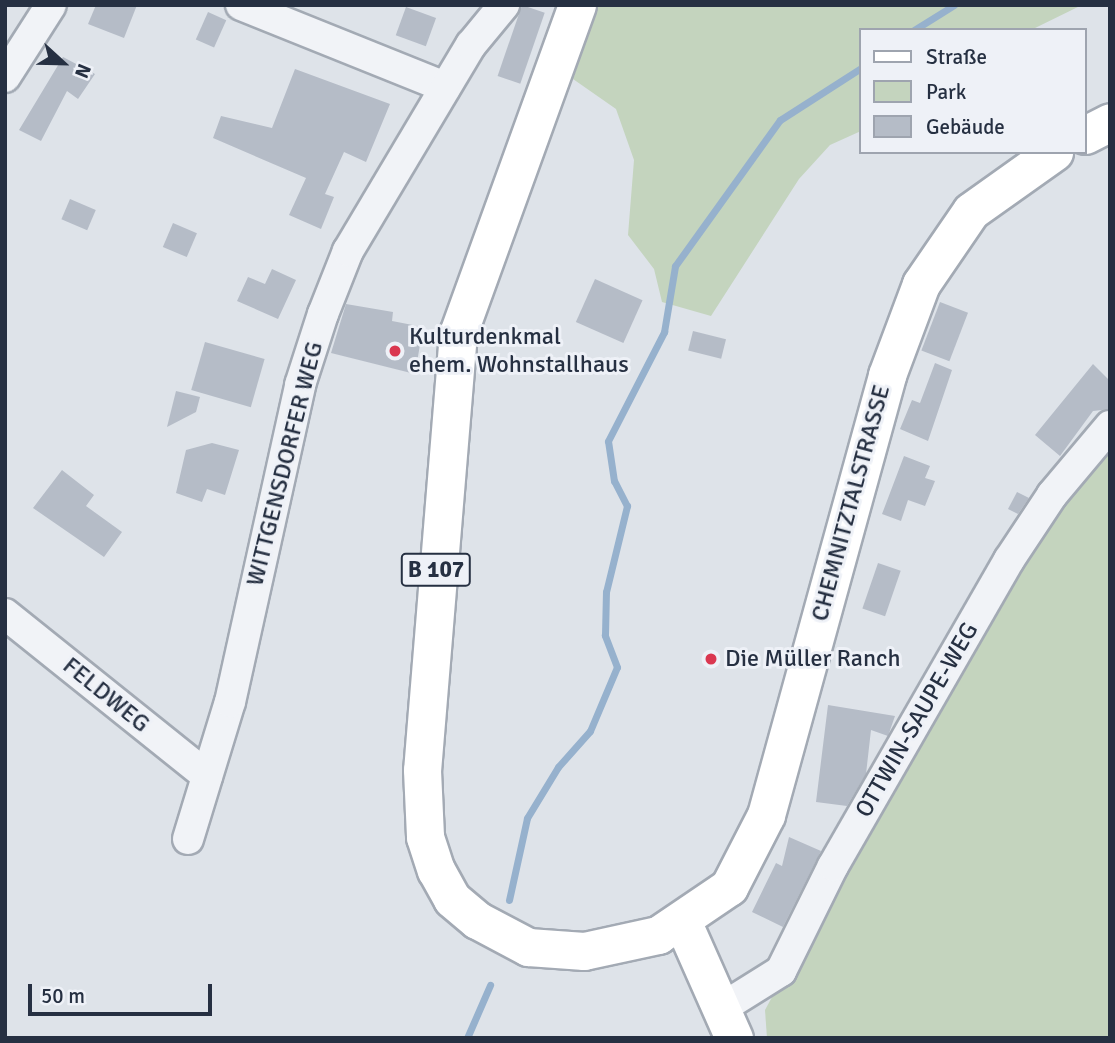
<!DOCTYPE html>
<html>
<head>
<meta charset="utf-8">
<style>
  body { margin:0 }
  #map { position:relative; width:1115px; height:1043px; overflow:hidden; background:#dee3e9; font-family:Signika,sans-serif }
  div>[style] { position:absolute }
  .green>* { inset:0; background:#c4d4be }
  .stream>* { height:7px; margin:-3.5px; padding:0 3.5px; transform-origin:3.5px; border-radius:3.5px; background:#96b1cd }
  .building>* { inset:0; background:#b5bcc7; transform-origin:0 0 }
  .roads { filter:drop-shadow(2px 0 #a3aab4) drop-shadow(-2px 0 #a3aab4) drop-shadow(0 2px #a3aab4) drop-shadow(0 -2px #a3aab4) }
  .minor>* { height:30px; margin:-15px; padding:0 15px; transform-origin:15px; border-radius:15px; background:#f1f3f7 }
  .major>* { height:37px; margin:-18.5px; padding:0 18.5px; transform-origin:18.5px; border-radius:18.5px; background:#fff }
  .dots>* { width:19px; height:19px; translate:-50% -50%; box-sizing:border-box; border:4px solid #eef1f7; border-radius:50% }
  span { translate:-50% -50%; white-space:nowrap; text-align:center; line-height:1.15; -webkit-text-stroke:6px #eef1f7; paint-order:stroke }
  .shield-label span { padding:2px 5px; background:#eef1f7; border:2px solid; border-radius:5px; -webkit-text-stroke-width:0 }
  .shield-label { font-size:23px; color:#263042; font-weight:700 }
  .poi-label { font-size:24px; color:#263042 }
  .left { translate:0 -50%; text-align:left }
  .street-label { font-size:24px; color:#263042 }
  .frame { position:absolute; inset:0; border:7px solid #263042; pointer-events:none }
  .legend { position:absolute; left:859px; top:28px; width:228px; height:126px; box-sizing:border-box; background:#eef1f7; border:2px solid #9ea4af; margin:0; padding:9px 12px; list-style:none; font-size:21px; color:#263042 }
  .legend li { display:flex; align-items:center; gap:14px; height:35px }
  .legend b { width:35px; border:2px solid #9ea4af }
  .north { position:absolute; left:28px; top:28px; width:70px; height:70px; -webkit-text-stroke:5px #eef1f7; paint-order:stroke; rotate:112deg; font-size:19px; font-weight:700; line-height:28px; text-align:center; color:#263042 }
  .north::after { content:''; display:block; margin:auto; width:24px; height:32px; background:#263042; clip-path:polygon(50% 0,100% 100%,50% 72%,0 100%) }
  .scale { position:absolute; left:28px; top:984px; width:184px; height:32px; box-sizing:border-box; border:4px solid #263042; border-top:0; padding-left:9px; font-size:21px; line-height:24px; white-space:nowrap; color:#263042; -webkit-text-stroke:5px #eef1f7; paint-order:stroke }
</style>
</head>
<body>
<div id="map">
  <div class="green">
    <div style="clip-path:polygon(598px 5px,1082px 5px,1031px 30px,861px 30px,861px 131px,830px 145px,799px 179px,711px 316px,662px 302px,654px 269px,628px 235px,634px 160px,616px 109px,573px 79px)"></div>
    <div style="clip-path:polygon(1110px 435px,1110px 1038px,767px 1038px,765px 1010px,916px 731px,1038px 526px)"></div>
  </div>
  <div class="stream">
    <div style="left:914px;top:30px;width:47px;rotate:-32deg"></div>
    <div style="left:509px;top:900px;width:84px;rotate:-77.6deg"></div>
    <div style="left:527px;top:818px;width:60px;rotate:-58.7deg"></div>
    <div style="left:558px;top:767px;width:48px;rotate:-48.4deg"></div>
    <div style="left:590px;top:731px;width:69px;rotate:-67.1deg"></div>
    <div style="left:617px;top:667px;width:34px;rotate:-111deg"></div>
    <div style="left:605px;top:635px;width:43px;rotate:-88.7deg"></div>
    <div style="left:606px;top:592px;width:89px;rotate:-76.3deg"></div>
    <div style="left:627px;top:506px;width:28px;rotate:-117deg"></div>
    <div style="left:614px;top:481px;width:40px;rotate:-98.5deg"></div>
    <div style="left:608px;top:441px;width:123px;rotate:-62.8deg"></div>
    <div style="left:664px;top:332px;width:67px;rotate:-80.5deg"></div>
    <div style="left:675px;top:266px;width:180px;rotate:-54.3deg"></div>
    <div style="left:780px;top:120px;width:96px;rotate:-32.7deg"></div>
    <div style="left:467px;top:1038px;width:58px;rotate:-66.5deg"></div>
  </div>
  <div class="building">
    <div style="clip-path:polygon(96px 5px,137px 5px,124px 38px,88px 24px)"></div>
    <div style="left:522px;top:5px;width:24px;height:75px;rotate:19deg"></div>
    <div style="left:406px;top:7px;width:32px;height:30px;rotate:20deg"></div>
    <div style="left:208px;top:12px;width:20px;height:30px;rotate:24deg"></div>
    <div style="clip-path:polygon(63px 57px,95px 74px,78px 99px,67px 91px,41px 141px,19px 130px)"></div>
    <div style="clip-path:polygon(295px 69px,390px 104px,366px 162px,344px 152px,325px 194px,334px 197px,321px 229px,289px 215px,306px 178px,213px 138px,221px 116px,272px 128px)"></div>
    <div style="left:70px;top:199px;width:28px;height:22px;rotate:23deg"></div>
    <div style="left:173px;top:223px;width:26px;height:26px;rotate:23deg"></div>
    <div style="clip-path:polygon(272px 269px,296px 280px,278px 319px,237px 301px,248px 277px,265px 284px)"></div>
    <div style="left:595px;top:279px;width:52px;height:47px;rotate:24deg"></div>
    <div style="left:940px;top:302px;width:30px;height:52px;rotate:21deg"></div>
    <div style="clip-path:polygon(346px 304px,393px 312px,392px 321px,423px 327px,415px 374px,331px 353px)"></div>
    <div style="left:693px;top:331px;width:34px;height:20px;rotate:14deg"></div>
    <div style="left:205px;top:342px;width:62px;height:50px;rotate:16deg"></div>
    <div style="clip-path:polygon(935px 363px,952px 370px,928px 441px,900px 429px,912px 400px,920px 403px)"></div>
    <div style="clip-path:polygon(1093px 364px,1110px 381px,1110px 409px,1093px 411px,1060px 456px,1035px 435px)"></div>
    <div style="clip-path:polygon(176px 391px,200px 397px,196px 412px,167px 427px)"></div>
    <div style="clip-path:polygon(212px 443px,239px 450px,225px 495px,207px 489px,202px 502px,176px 493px,186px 450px)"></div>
    <div style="clip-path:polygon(904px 456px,930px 466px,925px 478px,935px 481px,925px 506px,908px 500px,901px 521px,882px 514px)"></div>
    <div style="clip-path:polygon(62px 470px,94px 495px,86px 506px,122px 532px,104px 557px,33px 508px)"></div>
    <div style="clip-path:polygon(1017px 492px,1029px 498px,1018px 514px,1008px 509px)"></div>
    <div style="left:878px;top:563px;width:24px;height:48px;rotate:19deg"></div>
    <div style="clip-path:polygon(828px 705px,895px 716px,888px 736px,871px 730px,866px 774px,847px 806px,816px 802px)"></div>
    <div style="clip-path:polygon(789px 837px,821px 851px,783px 927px,752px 912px,776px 863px,782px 866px)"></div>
  </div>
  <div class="roads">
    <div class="minor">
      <div style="left:241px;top:5px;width:220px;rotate:21.9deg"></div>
      <div style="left:5px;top:77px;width:85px;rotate:-57.4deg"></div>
      <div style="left:5px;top:614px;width:259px;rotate:38.7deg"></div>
      <div style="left:188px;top:839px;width:143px;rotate:-73deg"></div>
      <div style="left:230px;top:702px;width:325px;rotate:-77.5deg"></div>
      <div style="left:300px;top:385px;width:75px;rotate:-72.1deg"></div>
      <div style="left:323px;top:314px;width:68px;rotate:-68.4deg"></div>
      <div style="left:348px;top:251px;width:240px;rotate:-59.2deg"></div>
      <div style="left:471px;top:45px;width:52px;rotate:-50.5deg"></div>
      <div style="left:725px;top:1006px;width:66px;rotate:-32deg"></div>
      <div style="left:781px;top:971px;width:117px;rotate:-63.7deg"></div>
      <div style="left:833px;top:866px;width:353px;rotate:-60.1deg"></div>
      <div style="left:1009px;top:560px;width:78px;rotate:-56.5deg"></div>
      <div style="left:1052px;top:495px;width:90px;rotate:-50deg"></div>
    </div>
    <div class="major">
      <div style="left:577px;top:5px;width:349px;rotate:109.9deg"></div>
      <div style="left:458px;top:333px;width:438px;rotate:94.7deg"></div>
      <div style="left:422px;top:770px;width:67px;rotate:87.4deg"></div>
      <div style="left:425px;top:837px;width:35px;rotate:72deg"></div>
      <div style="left:436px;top:870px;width:33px;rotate:61deg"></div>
      <div style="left:452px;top:899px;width:33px;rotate:40deg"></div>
      <div style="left:477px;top:920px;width:58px;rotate:27.9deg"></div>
      <div style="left:528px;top:947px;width:56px;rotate:4.1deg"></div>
      <div style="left:584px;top:951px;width:76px;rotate:-12.2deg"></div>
      <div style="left:658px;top:935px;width:86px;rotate:-34.1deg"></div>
      <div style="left:729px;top:887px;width:81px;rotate:-62.8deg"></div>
      <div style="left:766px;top:815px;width:456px;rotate:-74.6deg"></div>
      <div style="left:887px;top:375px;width:97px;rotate:-69.5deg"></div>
      <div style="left:921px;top:284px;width:88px;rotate:-55.6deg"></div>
      <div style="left:971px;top:211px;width:102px;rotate:-35.4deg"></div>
      <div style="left:1085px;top:135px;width:28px;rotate:-27deg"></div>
      <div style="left:683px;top:923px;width:126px;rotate:66.1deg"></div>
    </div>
  </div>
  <div class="dots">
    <div style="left:395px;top:351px;background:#da3750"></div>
    <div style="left:711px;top:659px;background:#da3750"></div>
  </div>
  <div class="shield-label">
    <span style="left:436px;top:570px">B 107</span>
  </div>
  <div class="poi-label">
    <span class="left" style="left:409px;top:351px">Kulturdenkmal<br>ehem. Wohnstallhaus</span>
    <span class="left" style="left:725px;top:659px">Die Müller Ranch</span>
  </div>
  <div class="street-label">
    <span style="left:285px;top:464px;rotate:-76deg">WITTGENSDORFER WEG</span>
    <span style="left:851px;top:503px;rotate:-75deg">CHEMNITZTALSTRASSE</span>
    <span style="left:106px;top:695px;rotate:39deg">FELDWEG</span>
    <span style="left:917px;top:720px;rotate:-60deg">OTTWIN-SAUPE-WEG</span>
  </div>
  <div class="frame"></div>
  <ul class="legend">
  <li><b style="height:9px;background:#fff"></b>Straße</li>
  <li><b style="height:19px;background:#c4d4be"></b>Park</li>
  <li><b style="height:19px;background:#b5bcc7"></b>Gebäude</li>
  </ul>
  <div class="north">N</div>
  <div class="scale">50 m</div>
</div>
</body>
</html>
